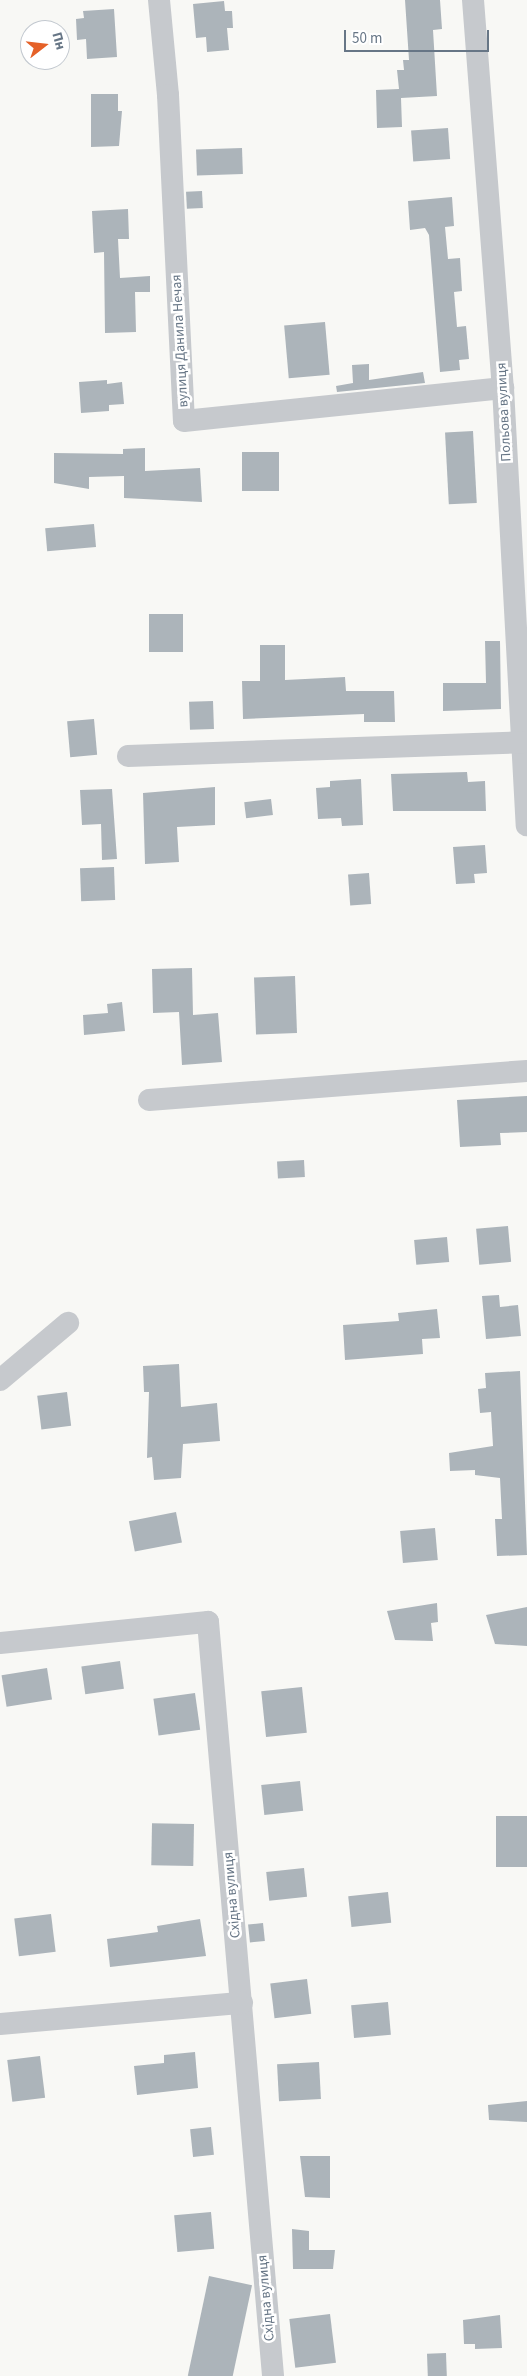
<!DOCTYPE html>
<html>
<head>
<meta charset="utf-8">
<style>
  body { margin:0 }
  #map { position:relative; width:527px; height:2376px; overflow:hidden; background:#f8f8f5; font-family:"Source Sans 3",sans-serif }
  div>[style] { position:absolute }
  .building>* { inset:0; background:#acb4ba; transform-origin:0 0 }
  .minor>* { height:22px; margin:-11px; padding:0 11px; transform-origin:11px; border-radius:11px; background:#c6c9cd }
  span { translate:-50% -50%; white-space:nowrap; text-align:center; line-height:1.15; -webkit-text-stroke:5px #fff; paint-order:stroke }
  .street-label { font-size:14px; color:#677686 }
  .north { position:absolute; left:20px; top:20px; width:50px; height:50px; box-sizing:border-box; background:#fff; border:1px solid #c2c8cf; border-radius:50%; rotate:74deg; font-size:14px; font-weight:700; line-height:20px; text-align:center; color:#677686 }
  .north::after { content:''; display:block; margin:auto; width:18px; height:22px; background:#e56128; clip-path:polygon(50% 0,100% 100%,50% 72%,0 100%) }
  .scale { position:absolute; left:344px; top:30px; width:145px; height:22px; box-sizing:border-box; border:2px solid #677686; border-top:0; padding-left:6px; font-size:15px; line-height:18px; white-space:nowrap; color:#677686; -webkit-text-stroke:4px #fff; paint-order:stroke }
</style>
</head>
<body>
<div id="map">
  <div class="building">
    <div style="clip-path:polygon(405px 0,440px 0,442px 29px,433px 30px,437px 96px,401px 98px,402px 127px,377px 128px,376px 90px,399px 89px,397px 70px,404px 70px,403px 60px,409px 60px)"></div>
    <div style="clip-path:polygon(224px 1px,225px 11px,232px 11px,233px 28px,227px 28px,229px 50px,207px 52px,206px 37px,196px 38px,193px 4px)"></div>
    <div style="clip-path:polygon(114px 9px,117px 57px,87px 59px,86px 39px,77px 40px,76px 19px,84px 18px,83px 11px)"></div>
    <div style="clip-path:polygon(91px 94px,118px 94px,118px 111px,122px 111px,119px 146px,91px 147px)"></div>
    <div style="left:448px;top:128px;width:31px;height:37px;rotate:86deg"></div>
    <div style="left:242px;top:148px;width:26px;height:46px;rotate:88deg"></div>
    <div style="left:202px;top:191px;width:17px;height:16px;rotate:87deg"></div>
    <div style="clip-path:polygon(452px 197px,454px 226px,445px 227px,448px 259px,460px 258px,462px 291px,454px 292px,457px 327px,466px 326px,469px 359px,459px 360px,460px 370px,440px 372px,429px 235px,425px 228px,410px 230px,408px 201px)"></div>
    <div style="clip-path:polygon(128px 209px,129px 239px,118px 239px,120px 278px,150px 276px,150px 292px,135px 292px,136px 332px,105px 333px,104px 252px,94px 253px,92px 211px)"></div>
    <div style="left:325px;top:322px;width:53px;height:41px;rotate:85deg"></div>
    <div style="clip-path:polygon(369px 364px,369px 380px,423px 372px,425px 383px,337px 392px,336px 386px,353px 383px,352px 365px)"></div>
    <div style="clip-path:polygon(107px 380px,107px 384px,122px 382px,124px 404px,109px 405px,109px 411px,81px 413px,79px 382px)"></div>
    <div style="left:473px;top:431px;width:72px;height:28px;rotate:87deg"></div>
    <div style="clip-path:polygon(145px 448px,145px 471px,200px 468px,202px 502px,124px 498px,124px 476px,89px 477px,89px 489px,54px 483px,54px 453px,123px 454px,123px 449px)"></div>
    <div style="left:242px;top:452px;width:37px;height:39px"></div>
    <div style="left:94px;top:524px;width:23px;height:49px;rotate:85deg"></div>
    <div style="left:149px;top:614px;width:34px;height:38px"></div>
    <div style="clip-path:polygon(485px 641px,500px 641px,501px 709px,443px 711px,443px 683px,486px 683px)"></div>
    <div style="clip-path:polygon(260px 645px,285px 645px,285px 680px,345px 677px,346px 691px,394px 691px,395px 722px,364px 722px,364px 714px,243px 719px,242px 681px,260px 681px)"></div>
    <div style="left:213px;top:701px;width:28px;height:24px;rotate:88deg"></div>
    <div style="left:94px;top:719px;width:36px;height:27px;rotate:85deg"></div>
    <div style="clip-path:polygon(467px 772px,468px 782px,485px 781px,486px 811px,393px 811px,391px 774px)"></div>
    <div style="clip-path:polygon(361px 779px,363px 825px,342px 826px,341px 818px,318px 819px,316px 788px,330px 787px,330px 781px)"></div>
    <div style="clip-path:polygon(215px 787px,215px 825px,177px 827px,179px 862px,145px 864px,143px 793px)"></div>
    <div style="clip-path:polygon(112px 789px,117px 859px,102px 860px,101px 824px,82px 825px,80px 790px)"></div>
    <div style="left:271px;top:799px;width:16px;height:27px;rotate:83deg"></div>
    <div style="clip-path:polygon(485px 845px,487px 873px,474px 874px,475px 883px,456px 884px,453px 847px)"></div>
    <div style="left:114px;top:867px;width:33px;height:34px;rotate:88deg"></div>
    <div style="left:369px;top:873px;width:31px;height:21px;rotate:86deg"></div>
    <div style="clip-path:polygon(192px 968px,193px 1015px,218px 1013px,222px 1062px,182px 1065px,179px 1012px,153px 1013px,152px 969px)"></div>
    <div style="left:295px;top:976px;width:57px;height:41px;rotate:88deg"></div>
    <div style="clip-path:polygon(122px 1002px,125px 1031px,84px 1035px,83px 1015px,108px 1013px,107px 1004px)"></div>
    <div style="clip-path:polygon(527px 1096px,527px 1132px,500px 1133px,501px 1145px,460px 1147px,457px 1100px)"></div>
    <div style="left:304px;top:1160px;width:17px;height:27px;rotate:87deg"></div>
    <div style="left:508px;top:1226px;width:36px;height:32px;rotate:85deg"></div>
    <div style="left:447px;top:1237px;width:25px;height:33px;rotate:85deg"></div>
    <div style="clip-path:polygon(499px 1295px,500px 1307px,518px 1305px,521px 1336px,486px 1339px,482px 1296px)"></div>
    <div style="clip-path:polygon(437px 1309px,440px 1338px,422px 1339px,423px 1354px,345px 1360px,343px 1325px,399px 1321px,398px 1313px)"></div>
    <div style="clip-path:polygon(179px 1364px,181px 1407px,217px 1403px,220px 1441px,183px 1444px,181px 1478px,154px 1480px,152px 1457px,147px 1458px,149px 1392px,144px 1392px,143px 1366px)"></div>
    <div style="clip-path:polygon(520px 1371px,527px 1555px,497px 1556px,495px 1519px,502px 1519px,500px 1478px,475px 1475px,475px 1470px,450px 1471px,449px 1453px,493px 1446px,491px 1412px,480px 1413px,478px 1389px,486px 1388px,485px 1373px)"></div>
    <div style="left:67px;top:1392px;width:34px;height:30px;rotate:83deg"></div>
    <div style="left:176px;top:1512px;width:31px;height:48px;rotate:79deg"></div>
    <div style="left:435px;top:1528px;width:32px;height:35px;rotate:85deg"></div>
    <div style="clip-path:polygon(437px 1603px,438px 1622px,431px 1623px,433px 1641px,395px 1640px,387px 1611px)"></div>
    <div style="clip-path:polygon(527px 1607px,527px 1646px,495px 1644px,486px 1615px)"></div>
    <div style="left:120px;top:1661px;width:28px;height:39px;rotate:82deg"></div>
    <div style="left:47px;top:1668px;width:32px;height:46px;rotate:81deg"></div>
    <div style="left:302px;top:1687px;width:46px;height:41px;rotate:84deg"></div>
    <div style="left:195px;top:1693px;width:37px;height:42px;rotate:82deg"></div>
    <div style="left:300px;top:1781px;width:30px;height:39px;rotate:84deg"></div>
    <div style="left:527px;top:1816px;width:51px;height:31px;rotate:90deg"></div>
    <div style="left:194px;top:1824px;width:42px;height:42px;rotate:91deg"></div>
    <div style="left:304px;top:1868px;width:29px;height:38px;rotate:84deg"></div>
    <div style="left:388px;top:1892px;width:31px;height:40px;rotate:84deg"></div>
    <div style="left:51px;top:1914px;width:38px;height:37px;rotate:83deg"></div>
    <div style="clip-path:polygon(200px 1919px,206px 1956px,110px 1967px,107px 1939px,158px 1932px,157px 1926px)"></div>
    <div style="left:263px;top:1923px;width:18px;height:15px;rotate:84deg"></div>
    <div style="left:307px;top:1979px;width:35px;height:37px;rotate:83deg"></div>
    <div style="left:388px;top:2002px;width:33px;height:37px;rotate:85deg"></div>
    <div style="clip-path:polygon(195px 2052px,198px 2088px,137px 2095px,134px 2066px,164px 2063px,164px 2055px)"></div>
    <div style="left:40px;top:2056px;width:42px;height:33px;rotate:83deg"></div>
    <div style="left:319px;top:2062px;width:37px;height:42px;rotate:87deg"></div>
    <div style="clip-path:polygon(527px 2101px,527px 2122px,489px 2120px,488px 2105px)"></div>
    <div style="left:211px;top:2127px;width:28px;height:21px;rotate:84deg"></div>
    <div style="clip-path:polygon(300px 2156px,330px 2156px,330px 2198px,305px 2197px)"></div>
    <div style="left:211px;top:2212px;width:37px;height:37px;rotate:85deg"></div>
    <div style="clip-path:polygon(292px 2229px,309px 2231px,309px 2250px,335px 2250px,333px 2269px,293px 2269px)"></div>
    <div style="left:209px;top:2276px;width:44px;height:102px;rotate:12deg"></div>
    <div style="left:330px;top:2314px;width:49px;height:41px;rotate:83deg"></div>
    <div style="clip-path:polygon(500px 2315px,502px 2348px,475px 2349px,475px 2344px,464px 2344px,463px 2320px)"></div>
    <div style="left:446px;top:2353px;width:23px;height:19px;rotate:88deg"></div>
  </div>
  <div class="minor">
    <div style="left:159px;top:0;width:95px;rotate:84.6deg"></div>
    <div style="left:168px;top:95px;width:326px;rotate:87.2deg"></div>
    <div style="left:184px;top:421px;width:321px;rotate:-5.9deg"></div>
    <div style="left:473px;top:0;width:389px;rotate:85.6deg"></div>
    <div style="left:503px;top:388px;width:438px;rotate:86.9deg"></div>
    <div style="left:128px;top:756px;width:394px;rotate:-2deg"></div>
    <div style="left:149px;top:1100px;width:379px;rotate:-4.4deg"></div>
    <div style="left:0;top:1380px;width:89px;rotate:-40deg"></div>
    <div style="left:0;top:1643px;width:209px;rotate:-5.8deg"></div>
    <div style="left:208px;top:1622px;width:757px;rotate:85.07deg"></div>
    <div style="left:0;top:2024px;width:243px;rotate:-5deg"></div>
  </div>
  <div class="street-label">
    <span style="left:180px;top:341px;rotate:-93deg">вулиця Данила Нечая</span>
    <span style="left:504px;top:412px;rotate:-93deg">Польова вулиця</span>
    <span style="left:232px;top:1895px;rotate:-95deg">Східна вулиця</span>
    <span style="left:266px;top:2298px;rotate:-95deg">Східна вулиця</span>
  </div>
  <div class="north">Пн</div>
  <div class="scale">50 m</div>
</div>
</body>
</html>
